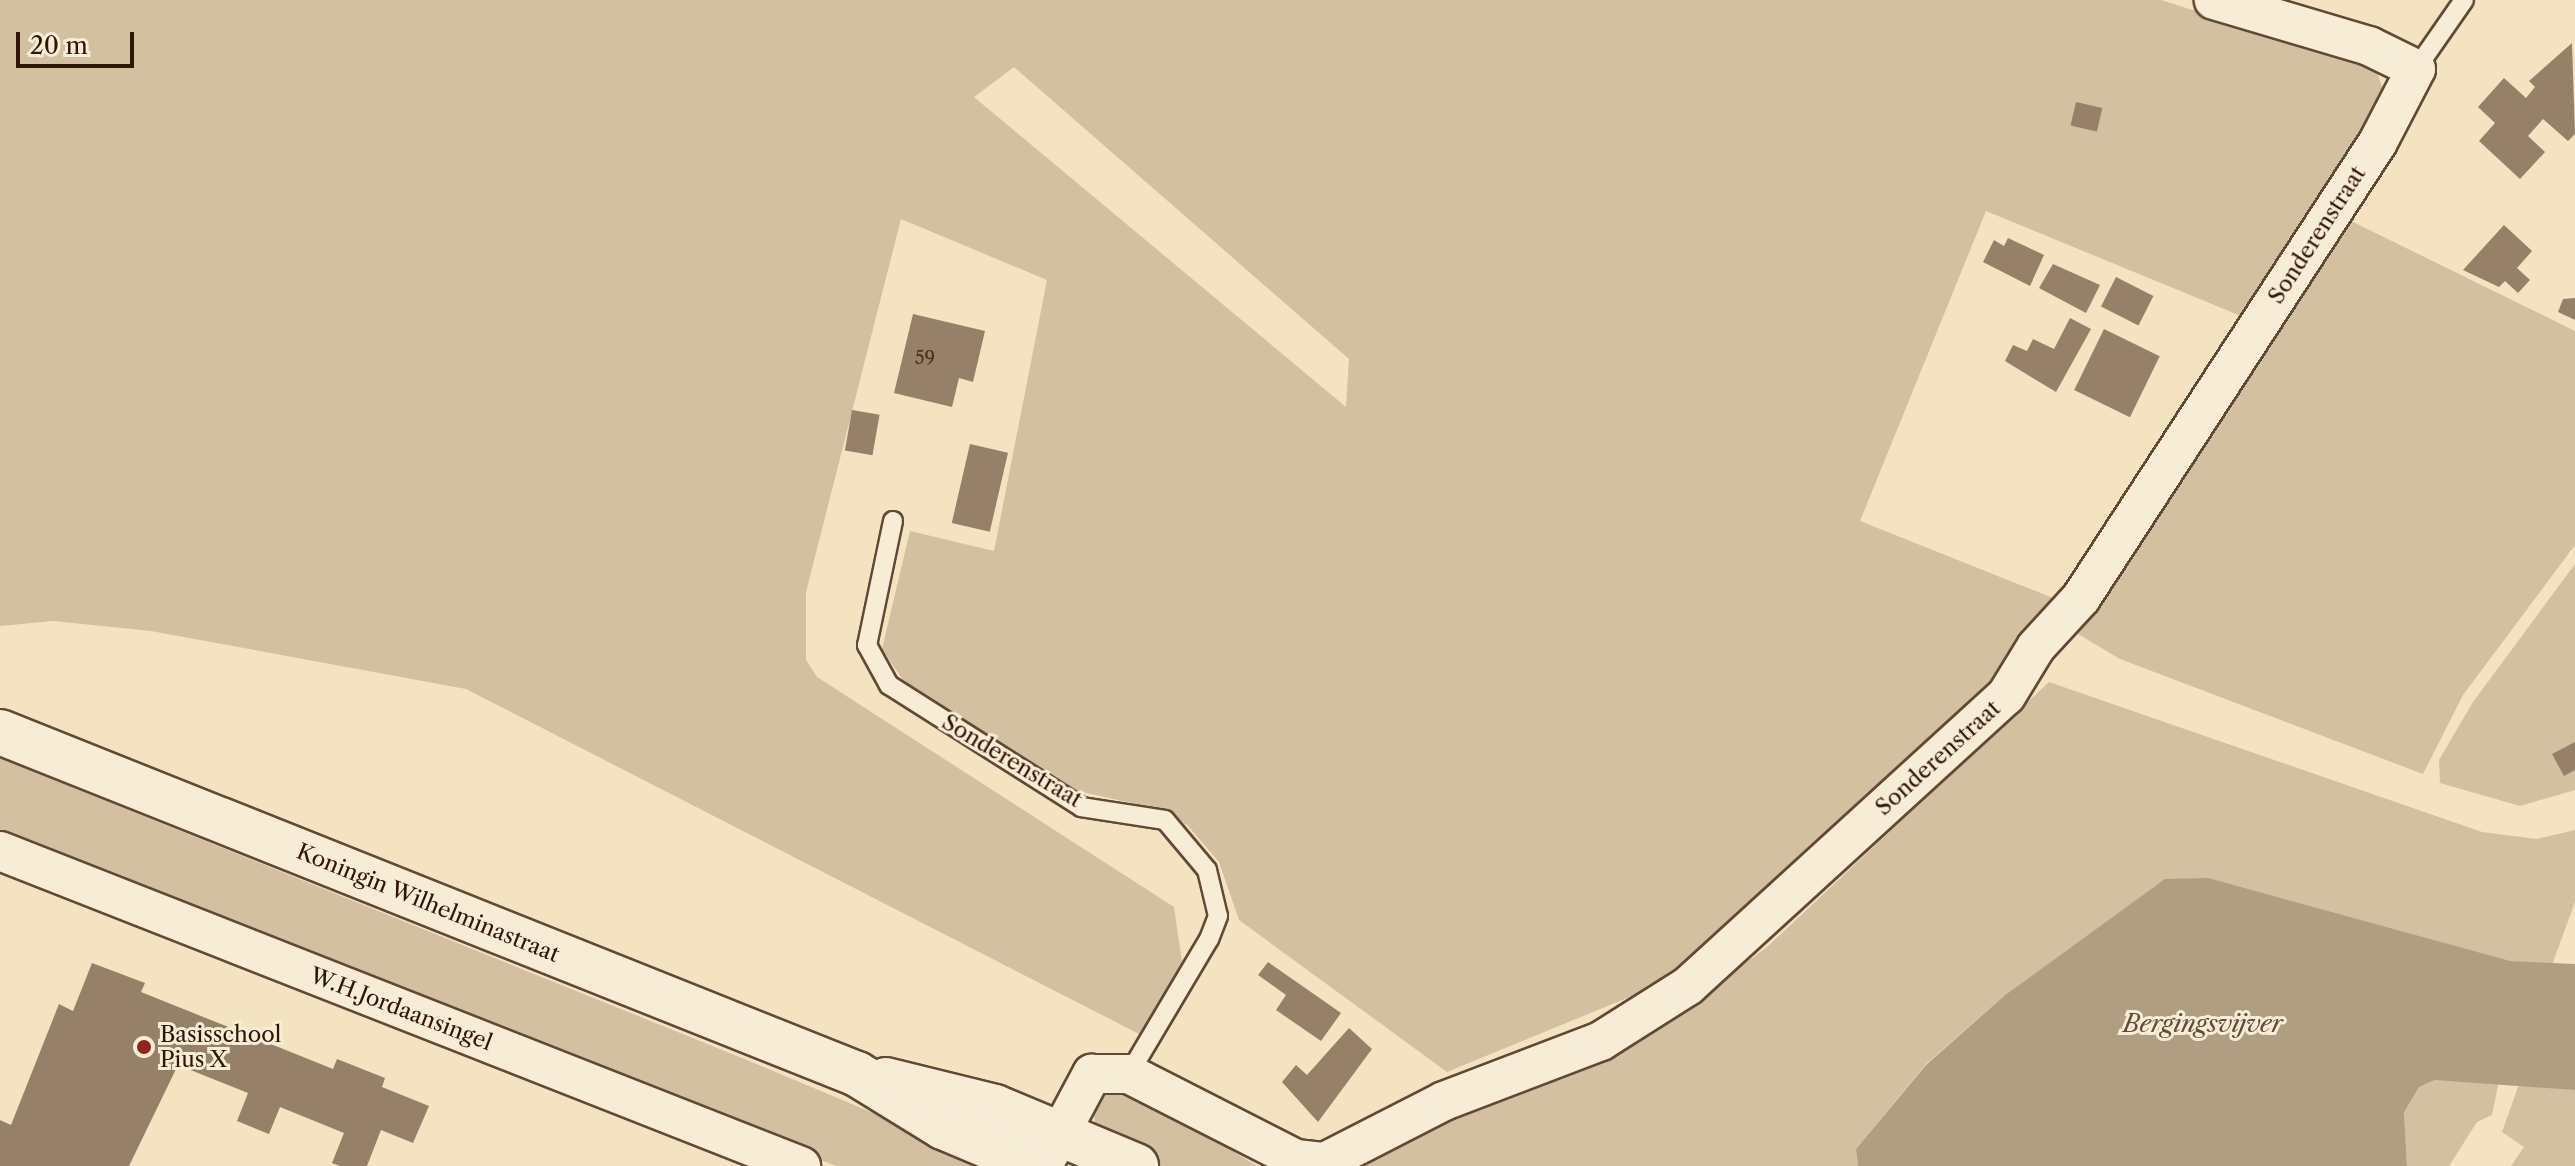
<!DOCTYPE html>
<html>
<head>
<meta charset="utf-8">
<style>
  body { margin:0 }
  #map { position:relative; width:2575px; height:1166px; overflow:hidden; background:#f3e3c1; font-family:"Libre Caslon Text",serif }
  div>[style] { position:absolute }
  .green>* { inset:0; background:#d2c0a1 }
  .water>* { inset:0; background:#b19d82 }
  .building>* { inset:0; background:#968068; transform-origin:0 0 }
  .roads { filter:drop-shadow(2px 0 #624836) drop-shadow(-2px 0 #624836) drop-shadow(0 2px #624836) drop-shadow(0 -2px #624836) }
  .lane>* { height:18px; margin:-9px; padding:0 9px; transform-origin:9px; border-radius:9px; background:#f7edd7 }
  .street>* { height:38px; margin:-19px; padding:0 19px; transform-origin:19px; border-radius:19px; background:#f7edd7 }
  .secondary>* { height:44px; margin:-22px; padding:0 22px; transform-origin:22px; border-radius:22px; background:#f7edd7 }
  .dots>* { width:22px; height:22px; translate:-50% -50%; box-sizing:border-box; border:4px solid #f7edd7; border-radius:50% }
  span { translate:-50% -50%; white-space:nowrap; text-align:center; line-height:1.15; -webkit-text-stroke:6px #f7edd7; paint-order:stroke }
  .number-label { font-size:18px; color:#4a301f }
  .number-label span { -webkit-text-stroke-width:0 }
  .street-label { font-size:22px; color:#311507 }
  .poi-label { font-size:22px; color:#311507 }
  .left { translate:0 -50%; text-align:left }
  .water-label { font-size:24px; color:#644b38; font-style:italic }
  .scale { position:absolute; left:16px; top:32px; width:118px; height:36px; box-sizing:border-box; border:4px solid #311507; border-top:0; padding-left:10px; font-size:24px; line-height:28px; white-space:nowrap; color:#311507; -webkit-text-stroke:6px #f7edd7; paint-order:stroke }
</style>
</head>
<body>
<div id="map">
  <div class="green">
    <div style="clip-path:polygon(evenodd,0 0,2161px 0,2375px 68px,2386px 96px,2241px 316px,1986px 211px,1860px 521px,2053px 598px,1999px 678px,1707px 949px,1649px 989px,1447px 1072px,1239px 920px,1219px 862px,1188px 826px,1168px 811px,1068px 789px,905px 683px,882px 649px,910px 531px,994px 551px,1047px 280px,901px 219px,806px 592px,806px 660px,817px 677px,1174px 907px,1182px 962px,1143px 1036px,466px 689px,151px 631px,53px 621px,0 626px,0 0,1014px 67px,1349px 359px,1346px 407px,974px 97px,1014px 67px)"></div>
    <div style="clip-path:polygon(2345px 218px,2575px 331px,2575px 545px,2463px 695px,2423px 774px,2120px 659px,2078px 634px)"></div>
    <div style="clip-path:polygon(2575px 564px,2575px 790px,2520px 806px,2440px 783px,2439px 760px,2473px 702px)"></div>
    <div style="clip-path:polygon(2049px 682px,2482px 832px,2537px 839px,2575px 830px,2575px 902px,2552px 965px,2510px 961px,2004px 996px,1926px 1064px,1856px 1149px,1858px 1166px,1337px 1166px,1681px 1011px,1767px 947px)"></div>
    <div style="clip-path:polygon(0 758px,747px 1060px,999px 1166px,836px 1166px,0 833px)"></div>
    <div style="clip-path:polygon(2435px 1080px,2499px 1081px,2492px 1115px,2477px 1122px,2449px 1166px,2407px 1166px,2404px 1114px,2419px 1087px)"></div>
    <div style="clip-path:polygon(2519px 1084px,2575px 1090px,2575px 1166px,2511px 1166px,2524px 1147px,2502px 1132px)"></div>
    <div style="clip-path:polygon(1108px 1093px,1144px 1097px,1257px 1166px,1159px 1166px,1096px 1137px,1093px 1103px)"></div>
  </div>
  <div class="water">
    <div style="clip-path:polygon(2208px 878px,2510px 961px,2575px 964px,2575px 1090px,2435px 1080px,2419px 1087px,2404px 1113px,2407px 1166px,1858px 1166px,1856px 1149px,1926px 1065px,2004px 996px,2165px 879px)"></div>
  </div>
  <div class="building">
    <div style="clip-path:polygon(2572px 43px,2575px 134px,2568px 141px,2543px 119px,2528px 136px,2545px 152px,2520px 179px,2479px 141px,2495px 123px,2478px 107px,2504px 78px,2526px 98px,2535px 87px,2529px 81px)"></div>
    <div style="left:2076px;top:102px;width:27px;height:24px;rotate:13deg"></div>
    <div style="clip-path:polygon(2504px 225px,2532px 251px,2517px 268px,2530px 280px,2518px 293px,2505px 281px,2499px 287px,2463px 270px)"></div>
    <div style="clip-path:polygon(2008px 238px,2044px 255px,2030px 286px,1983px 262px,1994px 240px,2004px 246px)"></div>
    <div style="clip-path:polygon(2053px 264px,2100px 285px,2086px 313px,2039px 288px)"></div>
    <div style="left:2116px;top:277px;width:42px;height:33px;rotate:27deg"></div>
    <div style="clip-path:polygon(2575px 298px,2575px 320px,2558px 312px,2563px 299px)"></div>
    <div style="clip-path:polygon(913px 314px,985px 331px,973px 382px,959px 378px,952px 407px,894px 393px)"></div>
    <div style="clip-path:polygon(2070px 318px,2091px 329px,2056px 392px,2005px 361px,2013px 345px,2027px 351px,2033px 339px,2054px 349px)"></div>
    <div style="left:2104px;top:329px;width:62px;height:68px;rotate:26deg"></div>
    <div style="left:852px;top:410px;width:28px;height:41px;rotate:10deg"></div>
    <div style="left:970px;top:444px;width:39px;height:81px;rotate:13deg"></div>
    <div style="clip-path:polygon(2575px 742px,2575px 770px,2564px 776px,2552px 754px)"></div>
    <div style="clip-path:polygon(1268px 962px,1341px 1013px,1321px 1041px,1276px 1010px,1286px 995px,1258px 975px)"></div>
    <div style="clip-path:polygon(92px 963px,145px 983px,141px 992px,333px 1069px,337px 1059px,385px 1078px,382px 1087px,429px 1106px,413px 1143px,381px 1130px,367px 1166px,340px 1166px,332px 1163px,344px 1133px,280px 1107px,269px 1134px,237px 1121px,248px 1093px,178px 1065px,129px 1166px,0 1166px,0 1120px,11px 1125px,59px 1004px,73px 1011px)"></div>
    <div style="clip-path:polygon(1349px 1028px,1372px 1049px,1318px 1122px,1282px 1082px,1296px 1065px,1307px 1075px)"></div>
  </div>
  <div class="roads">
    <div class="lane">
      <div style="left:2416px;top:69px;width:84px;rotate:-55.2deg"></div>
      <div style="left:893px;top:521px;width:127px;rotate:101.8deg"></div>
      <div style="left:867px;top:645px;width:46px;rotate:61.2deg"></div>
      <div style="left:889px;top:685px;width:227px;rotate:32.4deg"></div>
      <div style="left:1081px;top:807px;width:85px;rotate:8.8deg"></div>
      <div style="left:1165px;top:820px;width:65px;rotate:50deg"></div>
      <div style="left:1207px;top:870px;width:47px;rotate:76.6deg"></div>
      <div style="left:1218px;top:916px;width:25px;rotate:111deg"></div>
      <div style="left:1209px;top:939px;width:157px;rotate:120.7deg"></div>
    </div>
    <div class="street">
      <div style="left:0;top:851px;width:861px;rotate:21.47deg"></div>
      <div style="left:1046px;top:1160px;width:98px;rotate:-61.9deg"></div>
      <div style="left:1092px;top:1074px;width:37px"></div>
      <div style="left:1129px;top:1074px;width:187px;rotate:27deg"></div>
      <div style="left:1296px;top:1159px;width:29px;rotate:6deg"></div>
      <div style="left:1325px;top:1162px;width:134px;rotate:-27.1deg"></div>
      <div style="left:1444px;top:1101px;width:168px;rotate:-20.9deg"></div>
      <div style="left:1601px;top:1041px;width:103px;rotate:-32.3deg"></div>
      <div style="left:1688px;top:986px;width:430px;rotate:-42.4deg"></div>
      <div style="left:2006px;top:696px;width:57px;rotate:-58.5deg"></div>
      <div style="left:2036px;top:647px;width:67px;rotate:-47.4deg"></div>
      <div style="left:2081px;top:598px;width:544px;rotate:-56.92deg"></div>
      <div style="left:2378px;top:142px;width:82px;rotate:-62.5deg"></div>
      <div style="left:2416px;top:69px;width:52px;rotate:-153.9deg"></div>
      <div style="left:2369px;top:46px;width:162px;rotate:-163.5deg"></div>
    </div>
    <div class="secondary">
      <div style="left:0;top:732px;width:923px;rotate:21.76deg"></div>
      <div style="left:857px;top:1074px;width:101px;rotate:31.6deg"></div>
      <div style="left:943px;top:1127px;width:101px;rotate:22.8deg"></div>
      <div style="left:886px;top:1080px;width:112px;rotate:13.9deg"></div>
      <div style="left:995px;top:1107px;width:153px;rotate:22.7deg"></div>
    </div>
  </div>
  <div class="dots">
    <div style="left:144px;top:1047px;background:#8f2418"></div>
  </div>
  <div class="number-label">
    <span style="left:925px;top:358px">59</span>
  </div>
  <div class="street-label">
    <span style="left:2317px;top:235px;rotate:-57deg">Sonderenstraat</span>
    <span style="left:1938px;top:758px;rotate:-42deg">Sonderenstraat</span>
    <span style="left:1012px;top:761px;rotate:31deg">Sonderenstraat</span>
    <span style="left:428px;top:903px;rotate:22deg">Koningin Wilhelminastraat</span>
    <span style="left:401px;top:1009px;rotate:21deg">W.H.Jordaansingel</span>
  </div>
  <div class="poi-label">
    <span class="left" style="left:160px;top:1047px">Basisschool<br>Pius X</span>
  </div>
  <div class="water-label">
    <span style="left:2203px;top:1024px">Bergingsvijver</span>
  </div>
  <div class="scale">20 m</div>
</div>
</body>
</html>
